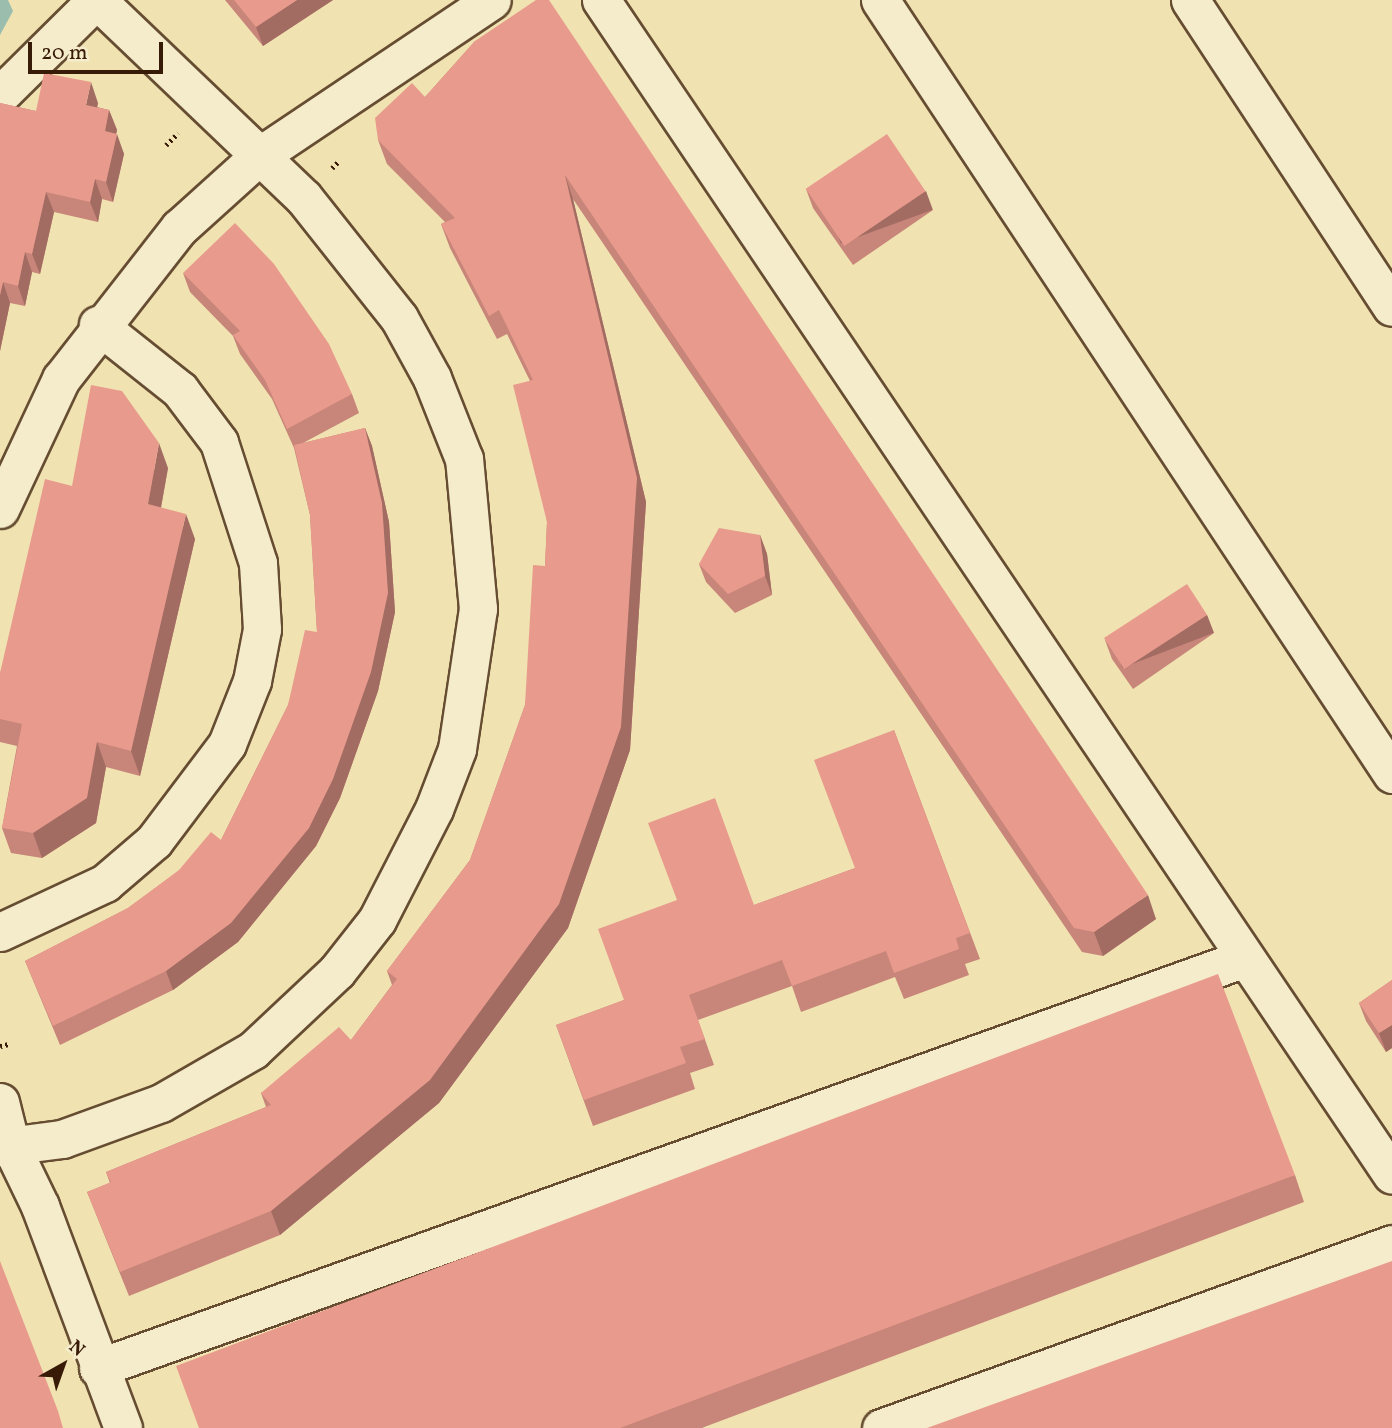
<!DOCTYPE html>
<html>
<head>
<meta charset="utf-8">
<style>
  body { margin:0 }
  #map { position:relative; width:1392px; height:1428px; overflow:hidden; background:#f0e2b1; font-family:Vollkorn,serif }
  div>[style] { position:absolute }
  .water>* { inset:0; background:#9abdad }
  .path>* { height:4.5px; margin-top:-2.25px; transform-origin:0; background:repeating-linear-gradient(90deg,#381b07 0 2px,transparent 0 5.5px) }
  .roads { filter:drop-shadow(2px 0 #664d32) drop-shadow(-2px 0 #664d32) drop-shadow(0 2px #664d32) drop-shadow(0 -2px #664d32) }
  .street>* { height:37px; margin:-18.5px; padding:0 18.5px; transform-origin:18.5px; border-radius:18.5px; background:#f5eccc }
  .wall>* { inset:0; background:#c88579 }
  .shaded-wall>* { inset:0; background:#a26c63; transform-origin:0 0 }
  .building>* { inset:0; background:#e89b8d; transform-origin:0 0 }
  span { translate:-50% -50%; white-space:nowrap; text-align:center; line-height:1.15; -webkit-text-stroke:5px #f5eccc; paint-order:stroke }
  .north { position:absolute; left:28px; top:1330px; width:70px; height:70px; -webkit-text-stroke:5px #f5eccc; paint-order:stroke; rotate:40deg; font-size:19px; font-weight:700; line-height:28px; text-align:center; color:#381b07 }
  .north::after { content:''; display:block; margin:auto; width:24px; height:32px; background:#381b07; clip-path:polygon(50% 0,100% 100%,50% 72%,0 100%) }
  .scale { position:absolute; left:28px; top:42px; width:135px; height:32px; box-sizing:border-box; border:4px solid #381b07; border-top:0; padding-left:9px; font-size:21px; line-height:24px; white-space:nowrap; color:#381b07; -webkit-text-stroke:5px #f5eccc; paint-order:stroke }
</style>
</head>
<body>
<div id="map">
  <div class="water">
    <div style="clip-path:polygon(0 0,8px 0,13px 11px,0 35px)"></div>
  </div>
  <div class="path">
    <div style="left:166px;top:145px;width:17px;rotate:-45deg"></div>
    <div style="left:332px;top:168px;width:10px;rotate:-45deg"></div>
    <div style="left:0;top:1046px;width:9px;rotate:-13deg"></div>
  </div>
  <div class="roads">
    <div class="street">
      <div style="left:601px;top:0;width:1416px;rotate:56.05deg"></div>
      <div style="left:880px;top:0;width:928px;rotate:56.52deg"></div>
      <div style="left:1190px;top:0;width:367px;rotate:56.7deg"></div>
      <div style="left:0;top:95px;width:135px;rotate:-44.7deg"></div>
      <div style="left:0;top:509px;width:144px;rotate:-64.9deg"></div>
      <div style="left:61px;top:379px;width:192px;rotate:-52deg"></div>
      <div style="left:179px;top:228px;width:108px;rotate:-42deg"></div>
      <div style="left:259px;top:156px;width:280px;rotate:-33.8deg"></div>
      <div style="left:0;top:932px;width:116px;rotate:-25deg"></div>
      <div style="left:105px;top:883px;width:65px;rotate:-40.6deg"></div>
      <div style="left:154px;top:841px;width:121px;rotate:-53deg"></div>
      <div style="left:227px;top:744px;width:68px;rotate:-68.4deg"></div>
      <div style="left:252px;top:681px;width:53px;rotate:-79.1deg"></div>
      <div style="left:262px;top:629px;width:66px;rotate:-93.5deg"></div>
      <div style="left:258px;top:563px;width:127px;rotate:-107.9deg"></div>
      <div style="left:219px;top:442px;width:65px;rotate:-126.9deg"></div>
      <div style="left:180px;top:390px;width:105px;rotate:-141.6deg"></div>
      <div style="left:0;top:1102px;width:45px;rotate:76deg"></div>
      <div style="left:11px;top:1146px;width:67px;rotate:64.2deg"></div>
      <div style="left:40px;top:1206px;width:237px;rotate:69.5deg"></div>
      <div style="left:0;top:1147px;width:63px;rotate:-7.4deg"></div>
      <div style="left:62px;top:1139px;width:105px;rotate:-20deg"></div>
      <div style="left:161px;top:1103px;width:106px;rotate:-29.9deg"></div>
      <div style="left:253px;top:1050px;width:115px;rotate:-43.2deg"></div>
      <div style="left:337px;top:971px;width:65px;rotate:-51.9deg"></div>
      <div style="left:377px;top:920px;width:125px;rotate:-62.8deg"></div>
      <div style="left:434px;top:809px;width:64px;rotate:-69deg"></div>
      <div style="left:457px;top:749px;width:142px;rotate:-81.5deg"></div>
      <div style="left:478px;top:609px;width:151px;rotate:-95.3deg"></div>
      <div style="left:464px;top:459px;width:87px;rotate:-111.6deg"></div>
      <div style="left:432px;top:378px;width:68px;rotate:-118.8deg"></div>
      <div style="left:399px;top:318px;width:154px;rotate:-128.4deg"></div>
      <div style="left:303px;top:197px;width:285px;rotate:-136.3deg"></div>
      <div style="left:98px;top:1368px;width:1218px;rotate:-19.67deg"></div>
      <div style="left:881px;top:1428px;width:543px;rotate:-19.8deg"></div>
    </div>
  </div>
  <div class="wall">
    <div style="clip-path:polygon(225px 0,333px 0,263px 46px)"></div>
    <div style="clip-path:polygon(475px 41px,1156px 919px,1103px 956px,1082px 952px,573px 199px,646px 502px,630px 750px,568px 928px,439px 1103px,280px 1235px,129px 1296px,87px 1192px,110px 1183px,106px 1172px,266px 1107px,261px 1093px,351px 1040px,392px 985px,387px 971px,470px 860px,525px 705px,545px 566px,547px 522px,530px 381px,507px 334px,497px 339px,450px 248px,441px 224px,445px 222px,387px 164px,378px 140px,425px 97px)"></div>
    <div style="clip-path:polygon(0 103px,36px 111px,98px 103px,97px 107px,109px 110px,117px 130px,116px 134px,124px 154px,113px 202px,102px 199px,98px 222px,54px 212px,40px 274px,32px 272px,25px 306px,10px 303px,0 351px)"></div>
    <div style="clip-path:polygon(806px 189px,933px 210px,853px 265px,813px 208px)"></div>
    <div style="clip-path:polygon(183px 273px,352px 394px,359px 413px,303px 443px,365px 428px,372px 446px,389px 522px,395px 612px,378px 691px,340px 798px,316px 846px,238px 942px,173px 990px,60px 1045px,25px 961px,128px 908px,221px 840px,288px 705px,317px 632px,310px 515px,294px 448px,272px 399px,240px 354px,233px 336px,190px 292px)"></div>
    <div style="clip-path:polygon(168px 468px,161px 508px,195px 539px,140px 776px,106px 767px,96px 823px,42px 858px,11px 853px,2px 828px,17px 746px,0 742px,0 673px,72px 486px)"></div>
    <div style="clip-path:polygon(760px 535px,767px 554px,772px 595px,735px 613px,706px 582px,699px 564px)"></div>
    <div style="clip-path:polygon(1207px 615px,1214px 633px,1133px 689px,1112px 659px,1105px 640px)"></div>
    <div style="clip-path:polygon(894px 730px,980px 959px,965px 964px,969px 975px,904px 999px,895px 977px,801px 1012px,792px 986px,698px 1020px,714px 1065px,690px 1073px,695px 1089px,593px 1126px,556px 1025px,624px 1000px,754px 905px,855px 868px)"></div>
    <div style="clip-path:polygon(1392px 980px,1392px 1048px,1386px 1052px,1366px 1021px,1359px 1003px)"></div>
    <div style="clip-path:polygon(1295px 1175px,1304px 1202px,702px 1428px,199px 1428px)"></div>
  </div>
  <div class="shaded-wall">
    <div style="clip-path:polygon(297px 0,333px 0,263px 46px,256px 27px)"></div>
    <div style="clip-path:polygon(91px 82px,98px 103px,94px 125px,86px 105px)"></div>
    <div style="clip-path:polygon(109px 110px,117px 130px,112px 152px,105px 131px)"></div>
    <div style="clip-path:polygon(117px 134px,124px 154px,113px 202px,106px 182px)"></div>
    <div style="clip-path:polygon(565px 175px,573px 199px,646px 502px,630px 750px,568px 928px,439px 1103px,280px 1235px,271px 1211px,559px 904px)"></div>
    <div style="clip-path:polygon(95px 179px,102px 199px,98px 222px,90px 202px)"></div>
    <div style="left:926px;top:191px;width:20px;height:98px;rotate:70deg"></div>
    <div style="clip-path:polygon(46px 192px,54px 212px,40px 274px,32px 254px)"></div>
    <div style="clip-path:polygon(25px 252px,32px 272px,25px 306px,18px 286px)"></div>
    <div style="clip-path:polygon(3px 282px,10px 303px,0 351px,0 295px)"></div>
    <div style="clip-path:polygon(365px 428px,372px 446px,389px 522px,395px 612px,378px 691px,340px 798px,316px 846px,238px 942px,173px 990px,166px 971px,309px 828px)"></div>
    <div style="clip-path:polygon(159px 443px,168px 468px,157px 529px,148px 504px)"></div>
    <div style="clip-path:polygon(186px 514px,195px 539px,140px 776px,131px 751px)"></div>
    <div style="clip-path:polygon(760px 535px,767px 554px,772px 595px,765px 576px)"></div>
    <div style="left:1207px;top:615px;width:19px;height:98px;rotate:69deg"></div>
    <div style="clip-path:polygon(97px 742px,106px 767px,96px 823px,42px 858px,33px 833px)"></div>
    <div style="clip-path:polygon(1148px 895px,1156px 919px,1103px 956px,1094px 932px)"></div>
    <div style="clip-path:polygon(1392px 1025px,1392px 1048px,1386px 1052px,1379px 1033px)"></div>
  </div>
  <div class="building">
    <div style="clip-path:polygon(234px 0,297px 0,256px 27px)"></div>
    <div style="clip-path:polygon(536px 0,549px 0,1148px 895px,1094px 932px,1074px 928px,565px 175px,637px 478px,621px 727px,559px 904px,430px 1080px,271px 1211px,120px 1272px,87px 1192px,111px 1182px,106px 1172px,271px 1105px,261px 1093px,339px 1027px,351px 1040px,397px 979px,387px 971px,470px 860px,525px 705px,533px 565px,545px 566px,547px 522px,513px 385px,533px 380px,499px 310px,489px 316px,441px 224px,455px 218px,378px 140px,375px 118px,412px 83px,425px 97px,475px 41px)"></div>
    <div style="clip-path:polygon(44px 73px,91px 82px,86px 105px,109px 110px,105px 131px,117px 134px,106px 182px,95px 179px,90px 202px,46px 192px,32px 254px,25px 252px,18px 286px,3px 282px,0 295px,0 103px,36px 111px)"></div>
    <div style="left:887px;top:134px;width:69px;height:98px;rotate:56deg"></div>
    <div style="clip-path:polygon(235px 223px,274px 264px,329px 344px,352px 394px,287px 429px,265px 380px,233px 335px,240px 331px,183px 273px)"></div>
    <div style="clip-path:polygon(91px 385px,122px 391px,159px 443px,148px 504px,186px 514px,131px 751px,97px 742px,87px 798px,33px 833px,2px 828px,22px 724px,0 719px,0 673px,45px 479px,72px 486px)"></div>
    <div style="clip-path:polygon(365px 428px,382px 503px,388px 593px,371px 672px,333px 779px,309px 828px,231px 923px,166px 971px,53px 1026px,25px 961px,128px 908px,179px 870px,211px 832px,221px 840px,288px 705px,305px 630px,317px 632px,310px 515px,294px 445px)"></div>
    <div style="clip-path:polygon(719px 528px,760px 535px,765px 576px,728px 594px,699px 564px)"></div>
    <div style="left:1187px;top:584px;width:37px;height:99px;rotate:57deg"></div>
    <div style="clip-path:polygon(894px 730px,970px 933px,956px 938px,959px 949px,894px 973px,886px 951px,792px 986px,782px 960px,689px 995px,705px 1039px,680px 1047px,686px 1063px,584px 1100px,556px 1025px,624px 1000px,598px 929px,677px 900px,648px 823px,715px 798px,754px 905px,855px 868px,814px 760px)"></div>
    <div style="clip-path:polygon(1218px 974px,1295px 1175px,620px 1428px,199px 1428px,176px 1366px)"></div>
    <div style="clip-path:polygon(1392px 980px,1392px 1025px,1379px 1033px,1359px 1003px)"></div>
    <div style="clip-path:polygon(0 1261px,58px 1411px,63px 1428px,0 1428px)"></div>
    <div style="clip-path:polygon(1392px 1261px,1392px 1428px,927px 1428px)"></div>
  </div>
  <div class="north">N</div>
  <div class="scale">20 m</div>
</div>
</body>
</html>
